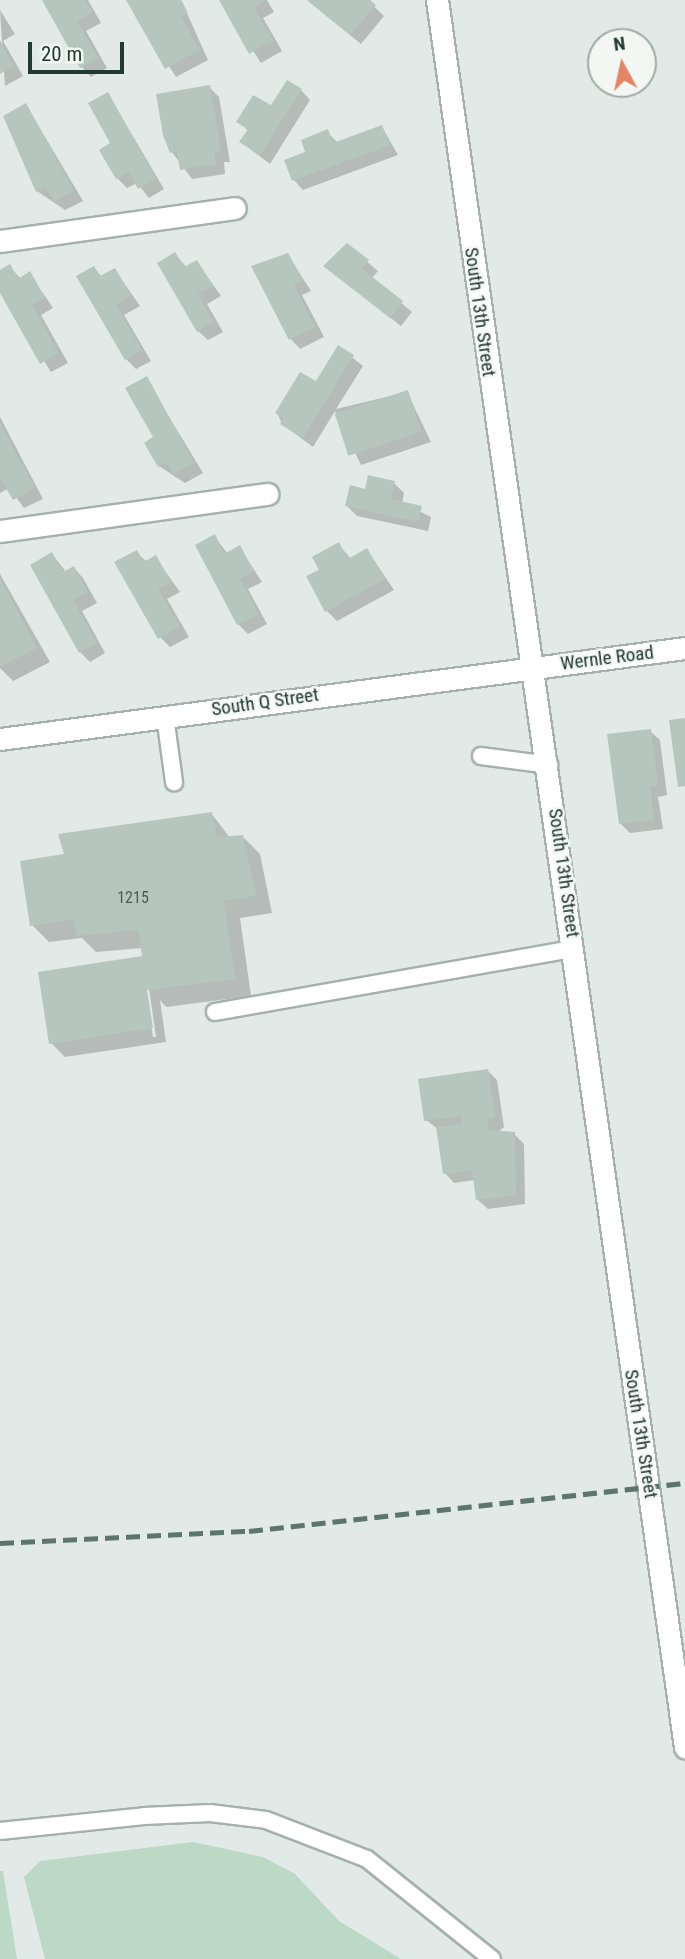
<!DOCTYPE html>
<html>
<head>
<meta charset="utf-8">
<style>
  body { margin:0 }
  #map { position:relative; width:685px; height:1959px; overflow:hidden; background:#e1eae6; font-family:"Roboto Condensed",sans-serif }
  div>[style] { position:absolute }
  .green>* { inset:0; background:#bcd9c5 }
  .shadow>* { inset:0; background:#0003 }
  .building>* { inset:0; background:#b7c5bf; transform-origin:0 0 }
  .roads { filter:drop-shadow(2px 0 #a4b1ad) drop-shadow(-2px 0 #a4b1ad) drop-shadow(0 2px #a4b1ad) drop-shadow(0 -2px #a4b1ad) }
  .lane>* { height:16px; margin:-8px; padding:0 8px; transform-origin:8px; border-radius:8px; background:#fff }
  .street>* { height:21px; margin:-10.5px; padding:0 10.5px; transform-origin:10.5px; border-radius:10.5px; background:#fff }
  .rail>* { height:5px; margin-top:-2.5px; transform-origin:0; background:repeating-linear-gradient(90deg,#5e756f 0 14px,transparent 0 21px) }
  span { translate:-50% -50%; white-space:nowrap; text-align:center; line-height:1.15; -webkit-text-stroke:5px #f2f7f4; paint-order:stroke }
  .number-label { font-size:16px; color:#485c57 }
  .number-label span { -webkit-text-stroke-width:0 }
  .street-label { font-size:19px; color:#233934 }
  .north { position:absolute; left:587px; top:28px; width:70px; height:70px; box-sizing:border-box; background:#f2f7f4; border:2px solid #9faba7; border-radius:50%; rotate:352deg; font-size:19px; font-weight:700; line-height:28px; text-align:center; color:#233934 }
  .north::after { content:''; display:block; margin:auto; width:24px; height:32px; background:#e48666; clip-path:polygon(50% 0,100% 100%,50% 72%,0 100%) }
  .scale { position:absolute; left:28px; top:42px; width:96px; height:32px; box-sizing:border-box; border:4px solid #233934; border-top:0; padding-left:9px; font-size:21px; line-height:24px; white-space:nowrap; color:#233934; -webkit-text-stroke:5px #f2f7f4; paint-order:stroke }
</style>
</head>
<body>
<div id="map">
  <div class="green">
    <div style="clip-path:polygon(193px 1842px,263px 1857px,295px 1874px,339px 1921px,401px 1959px,45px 1959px,24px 1877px,40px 1861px)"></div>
    <div style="clip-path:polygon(0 1871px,3px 1871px,17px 1959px,0 1959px)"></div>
  </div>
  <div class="shadow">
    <div style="clip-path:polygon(44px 0,88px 0,101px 23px,86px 31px,107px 68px,91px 77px,82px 67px)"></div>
    <div style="clip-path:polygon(128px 0,181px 0,208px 60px,176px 77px)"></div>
    <div style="clip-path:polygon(221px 0,267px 0,274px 12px,263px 18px,282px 51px,261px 63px)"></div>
    <div style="clip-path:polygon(307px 0,367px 0,384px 16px,361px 44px)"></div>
    <div style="clip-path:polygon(0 10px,15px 34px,3px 41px,23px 76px,5px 86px)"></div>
    <div style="clip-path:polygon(209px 87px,219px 97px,230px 162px,224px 162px,225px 174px,192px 179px,172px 152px)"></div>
    <div style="clip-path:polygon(301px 90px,310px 100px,270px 164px,241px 142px,248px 131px,239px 121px)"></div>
    <div style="clip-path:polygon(108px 94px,164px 189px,149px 198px,137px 183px,127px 188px,117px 178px)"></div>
    <div style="clip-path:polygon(26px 105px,83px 201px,65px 210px,37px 191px)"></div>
    <div style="clip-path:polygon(382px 127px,398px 155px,303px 190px,294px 180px,327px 132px,338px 143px)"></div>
    <div style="clip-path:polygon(347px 245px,378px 271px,372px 278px,412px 312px,401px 326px,325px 266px)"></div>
    <div style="clip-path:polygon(175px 254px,187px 268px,197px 262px,221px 296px,207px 304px,223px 332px,208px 340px,198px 331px)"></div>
    <div style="clip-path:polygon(288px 255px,311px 291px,302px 295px,324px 337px,300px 349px,291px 339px)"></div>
    <div style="clip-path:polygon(10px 267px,21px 279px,30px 274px,53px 308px,41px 315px,68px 363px,51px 372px,0 290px,0 272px)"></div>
    <div style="clip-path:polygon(94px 268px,102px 277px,115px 270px,140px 306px,124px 315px,151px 361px,136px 369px,126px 359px)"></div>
    <div style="clip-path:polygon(339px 347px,363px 366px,336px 409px,407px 392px,431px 442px,361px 465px,335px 411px,313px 447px,282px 424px,277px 412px,316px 383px)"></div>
    <div style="clip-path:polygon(146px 379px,203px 473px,185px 483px,159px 466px)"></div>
    <div style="clip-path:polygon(0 417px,43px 499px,24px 508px,9px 488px,0 493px)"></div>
    <div style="clip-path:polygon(394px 483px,404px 493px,402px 503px,431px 517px,428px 531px,357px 516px,347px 506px,366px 491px)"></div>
    <div style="clip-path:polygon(214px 536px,228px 554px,240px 548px,262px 582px,248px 589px,267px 624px,248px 634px,238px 624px)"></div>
    <div style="clip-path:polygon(339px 545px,351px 559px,367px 550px,394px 590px,337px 621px,327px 611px)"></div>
    <div style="clip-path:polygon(136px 552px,147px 562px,155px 557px,180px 592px,167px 599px,189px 637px,170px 647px,160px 637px)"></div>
    <div style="clip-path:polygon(52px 554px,66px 572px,74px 568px,83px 578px,97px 603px,82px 611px,105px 653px,90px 662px,80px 652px)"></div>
    <div style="clip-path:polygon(0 574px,50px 662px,13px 681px,0 668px)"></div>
    <div style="clip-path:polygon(650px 731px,660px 740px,667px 795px,658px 797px,663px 829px,630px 833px,620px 823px)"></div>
    <div style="clip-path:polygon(evenodd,211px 813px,230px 838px,243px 837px,260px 854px,272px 913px,240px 918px,251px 996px,166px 1007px,160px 1000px,166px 1042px,65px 1057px,51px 1043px,144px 958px,142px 948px,96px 952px,82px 938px,49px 942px,32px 925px,66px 856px,211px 813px,144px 985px,149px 989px,156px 1037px,153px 1037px,144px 985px)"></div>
    <div style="clip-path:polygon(488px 1071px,497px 1080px,504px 1127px,497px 1133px,514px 1134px,524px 1144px,525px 1204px,488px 1209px,478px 1200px,475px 1180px,454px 1183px,445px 1173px,438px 1129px,426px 1120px)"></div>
  </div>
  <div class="building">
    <div style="clip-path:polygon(42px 0,85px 0,93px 12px,77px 21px,98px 58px,80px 68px)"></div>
    <div style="clip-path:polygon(126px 0,181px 0,188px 13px,181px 16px,199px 50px,165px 69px)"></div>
    <div style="clip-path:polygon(219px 0,264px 0,254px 8px,273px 40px,249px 54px)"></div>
    <div style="clip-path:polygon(307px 0,370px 0,376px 5px,350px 35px)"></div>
    <div style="clip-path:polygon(0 40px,14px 66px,0 74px)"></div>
    <div style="clip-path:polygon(287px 80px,302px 89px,260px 155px,239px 142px,248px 129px,236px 122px,253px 95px,271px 105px)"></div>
    <div style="clip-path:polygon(210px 85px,221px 152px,215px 153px,216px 164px,180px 170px,177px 151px,170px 153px,163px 135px,156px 94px)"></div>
    <div style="clip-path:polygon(108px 92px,156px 179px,138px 189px,129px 172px,116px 179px,99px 150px,110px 143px,88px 103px)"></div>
    <div style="clip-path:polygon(26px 103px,74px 191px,54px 202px,45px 187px,36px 192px,3px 116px)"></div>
    <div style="clip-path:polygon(382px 125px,390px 145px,292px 181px,284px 160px,305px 152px,301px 140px,328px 129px,333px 143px)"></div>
    <div style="clip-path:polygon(347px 243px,369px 260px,362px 269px,403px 301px,390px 318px,323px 266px)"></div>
    <div style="clip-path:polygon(175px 252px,184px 267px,197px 260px,213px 286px,198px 294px,214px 322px,197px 332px,157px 263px)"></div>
    <div style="clip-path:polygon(288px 253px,303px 280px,294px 285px,315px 327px,289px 340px,251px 266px)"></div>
    <div style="clip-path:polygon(10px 264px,18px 279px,30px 271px,45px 298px,32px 305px,59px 353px,40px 364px,0 293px,0 270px)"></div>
    <div style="clip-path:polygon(94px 266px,100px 276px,115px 268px,131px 295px,116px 305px,142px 350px,125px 360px,76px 276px)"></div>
    <div style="clip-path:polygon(338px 345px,354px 355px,303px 438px,280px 424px,284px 418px,275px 413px,300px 372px,316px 381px)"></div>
    <div style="clip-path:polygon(147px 376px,194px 463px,174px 474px,167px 462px,158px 467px,144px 443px,153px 437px,125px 388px)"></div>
    <div style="left:408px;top:390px;width:44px;height:77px;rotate:72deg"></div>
    <div style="clip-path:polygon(0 423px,35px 488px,13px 500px,0 478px)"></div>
    <div style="clip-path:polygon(368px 475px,395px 481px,391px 499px,422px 506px,418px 522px,345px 506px,350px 485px,365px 489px)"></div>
    <div style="clip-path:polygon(215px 534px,224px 554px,240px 545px,254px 572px,240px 579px,259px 614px,237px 625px,195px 545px)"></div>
    <div style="clip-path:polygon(339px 542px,348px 559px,367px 548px,385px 579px,325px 612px,306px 576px,319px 570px,312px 557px)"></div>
    <div style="clip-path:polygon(137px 550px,144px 562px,156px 555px,171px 582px,158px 589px,180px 626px,158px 639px,114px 562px)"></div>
    <div style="clip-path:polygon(52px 552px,63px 572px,74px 566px,88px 592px,73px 600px,97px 643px,79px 653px,30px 565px)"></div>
    <div style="clip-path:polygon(0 578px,37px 648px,0 667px)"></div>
    <div style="clip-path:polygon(685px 718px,685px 786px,678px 787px,669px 720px)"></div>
    <div style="clip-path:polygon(651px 729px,658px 786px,650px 787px,654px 820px,619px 824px,607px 734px)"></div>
    <div style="clip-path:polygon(212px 812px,217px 837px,243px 835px,256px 896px,224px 901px,235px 979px,147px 990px,153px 1028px,49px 1044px,38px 972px,142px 956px,138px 930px,77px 936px,73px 919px,30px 926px,20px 861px,64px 854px,58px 834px)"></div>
    <div style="clip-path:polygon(488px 1069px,495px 1117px,488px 1118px,489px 1130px,515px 1132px,516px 1195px,476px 1200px,472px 1170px,443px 1174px,436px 1127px,462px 1124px,461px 1116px,424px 1121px,418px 1079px)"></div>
  </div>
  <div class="roads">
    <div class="lane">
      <div style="left:165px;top:716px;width:67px;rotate:82.2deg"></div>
      <div style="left:481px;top:756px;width:69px;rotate:7.5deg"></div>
      <div style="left:215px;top:1012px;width:364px;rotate:-10deg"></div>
      <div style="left:0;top:1831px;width:145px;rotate:-5.9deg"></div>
      <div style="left:144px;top:1816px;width:66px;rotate:-2.6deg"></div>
      <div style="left:210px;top:1813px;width:56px;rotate:7.1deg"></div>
      <div style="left:266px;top:1820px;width:108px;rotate:21.1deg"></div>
      <div style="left:367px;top:1859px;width:160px;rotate:38.7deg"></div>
    </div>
    <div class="street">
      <div style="left:437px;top:0;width:1765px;rotate:81.92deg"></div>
      <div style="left:0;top:241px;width:237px;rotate:-8deg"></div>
      <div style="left:0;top:531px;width:270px;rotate:-7.9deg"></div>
      <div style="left:0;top:739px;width:691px;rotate:-7.57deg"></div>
    </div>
  </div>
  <div class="rail">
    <div style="left:0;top:1543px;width:249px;rotate:-2.8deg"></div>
    <div style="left:249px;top:1531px;width:439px;rotate:-6.3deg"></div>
  </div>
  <div class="number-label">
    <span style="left:133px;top:898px">1215</span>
  </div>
  <div class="street-label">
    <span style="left:480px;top:312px;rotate:82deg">South 13th Street</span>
    <span style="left:607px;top:658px;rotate:-7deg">Wernle Road</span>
    <span style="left:265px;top:702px;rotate:-8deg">South Q Street</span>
    <span style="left:564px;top:873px;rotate:82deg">South 13th Street</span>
    <span style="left:641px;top:1434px;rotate:81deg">South 13th Street</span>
  </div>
  <div class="north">N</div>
  <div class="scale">20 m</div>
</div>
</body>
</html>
